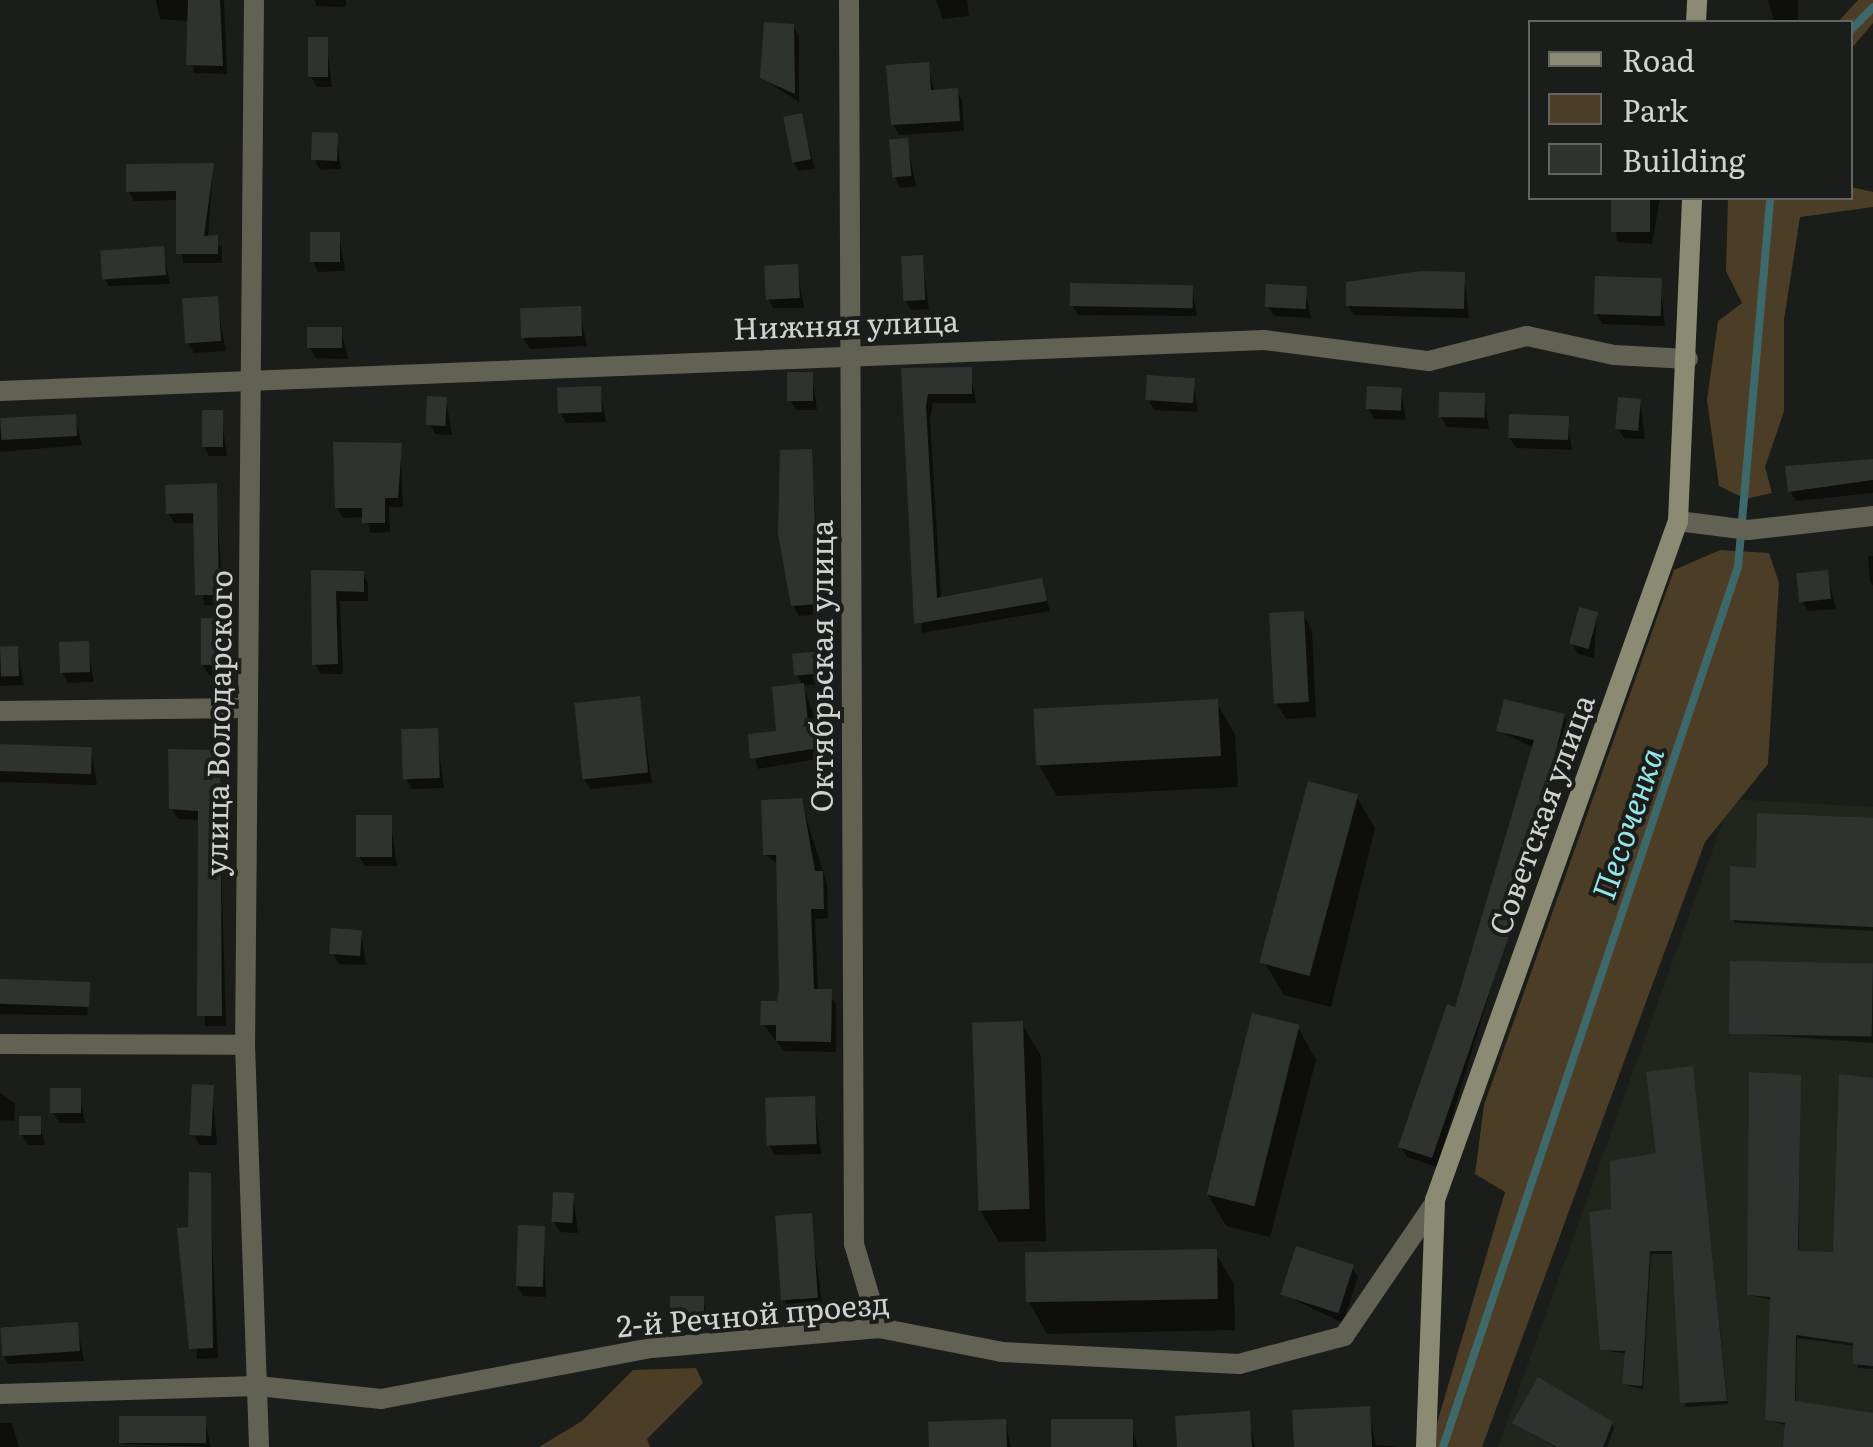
<!DOCTYPE html>
<html>
<head>
<meta charset="utf-8">
<style>
  body { margin:0 }
  #map { position:relative; width:1873px; height:1447px; overflow:hidden; background:#1b1d1a; font-family:Literata,serif }
  div>[style] { position:absolute }
  .built>* { inset:0; background:#20261e }
  .green>* { inset:0; background:#4c3d26 }
  .shadow>* { inset:0; background:#0007; transform-origin:0 0 }
  .stream>* { height:8px; margin:-4px; padding:0 4px; transform-origin:4px; border-radius:4px; background:#3d696a }
  .building>* { inset:0; background:#2e3330; transform-origin:0 0 }
  .street>* { height:20px; margin:-10px; padding:0 10px; transform-origin:10px; border-radius:10px; background:#626254 }
  .secondary>* { height:20px; margin:-10px; padding:0 10px; transform-origin:10px; border-radius:10px; background:#8b8a73 }
  span { translate:-50% -50%; white-space:nowrap; text-align:center; line-height:1.15; -webkit-text-stroke:8px #1b1d1a; paint-order:stroke }
  .street-label { font-size:30px; color:#d0d2cf }
  .water-label { font-size:32px; color:#95e6e7; font-style:italic }
  .legend { position:absolute; left:1528px; top:20px; width:325px; height:180px; box-sizing:border-box; background:#1b1d1a; border:2px solid #636562; margin:0; padding:12px 18px; list-style:none; font-size:30px; color:#d0d2cf }
  .legend li { display:flex; align-items:center; gap:20px; height:50px }
  .legend b { width:50px; border:2px solid #636562 }
</style>
</head>
<body>
<div id="map">
  <div class="built">
    <div style="clip-path:polygon(1731px 799px,1873px 807px,1873px 1447px,1498px 1447px)"></div>
  </div>
  <div class="green">
    <div style="clip-path:polygon(1858px 0,1873px 0,1873px 23px,1851px 49px,1850px 22px,1838px 22px)"></div>
    <div style="clip-path:polygon(1851px 187px,1873px 192px,1873px 207px,1800px 217px,1784px 320px,1784px 411px,1765px 467px,1772px 493px,1746px 499px,1719px 486px,1707px 400px,1718px 321px,1742px 303px,1726px 271px,1728px 198px,1850px 198px)"></div>
    <div style="clip-path:polygon(1720px 550px,1769px 553px,1779px 583px,1768px 764px,1705px 842px,1482px 1447px,1430px 1447px,1505px 1192px,1475px 1174px,1484px 1105px,1674px 570px)"></div>
    <div style="clip-path:polygon(696px 1368px,703px 1383px,647px 1439px,650px 1447px,539px 1447px,582px 1421px,633px 1370px)"></div>
  </div>
  <div class="shadow">
    <div style="clip-path:polygon(156px 0,224px 0,227px 74px,194px 73px,190px 21px,160px 19px)"></div>
    <div style="clip-path:polygon(314px 0,346px 0,346px 7px,317px 6px)"></div>
    <div style="clip-path:polygon(936px 0,967px 0,969px 16px,943px 19px)"></div>
    <div style="clip-path:polygon(1768px 0,1798px 0,1798px 21px,1774px 21px)"></div>
    <div style="clip-path:polygon(793px 26px,799px 36px,799px 102px,762px 78px)"></div>
    <div style="clip-path:polygon(326px 40px,332px 87px,317px 87px,311px 77px)"></div>
    <div style="clip-path:polygon(927px 64px,935px 92px,956px 90px,962px 100px,964px 131px,899px 135px,893px 124px)"></div>
    <div style="clip-path:polygon(801px 115px,815px 169px,799px 171px,793px 161px)"></div>
    <div style="clip-path:polygon(336px 135px,341px 169px,320px 170px,314px 159px)"></div>
    <div style="clip-path:polygon(907px 141px,916px 186px,900px 188px,895px 177px)"></div>
    <div style="clip-path:polygon(213px 165px,208px 238px,222px 247px,222px 263px,183px 263px,178px 200px,134px 201px,129px 191px)"></div>
    <div style="clip-path:polygon(1613px 198px,1660px 198px,1652px 244px,1617px 242px)"></div>
    <div style="clip-path:polygon(339px 234px,345px 271px,318px 272px,313px 261px)"></div>
    <div style="clip-path:polygon(162px 249px,170px 284px,109px 286px,103px 276px)"></div>
    <div style="clip-path:polygon(922px 258px,929px 309px,911px 310px,905px 300px)"></div>
    <div style="clip-path:polygon(797px 267px,804px 308px,773px 308px,768px 298px)"></div>
    <div style="clip-path:polygon(1464px 275px,1469px 318px,1354px 315px,1348px 305px)"></div>
    <div style="clip-path:polygon(1660px 281px,1665px 326px,1602px 324px,1596px 313px)"></div>
    <div style="clip-path:polygon(1192px 288px,1197px 316px,1078px 315px,1072px 305px)"></div>
    <div style="clip-path:polygon(1305px 288px,1311px 318px,1274px 316px,1268px 306px)"></div>
    <div style="clip-path:polygon(216px 299px,226px 351px,194px 353px,188px 343px)"></div>
    <div style="clip-path:polygon(579px 308px,587px 346px,530px 349px,524px 339px)"></div>
    <div style="clip-path:polygon(341px 329px,348px 359px,316px 358px,310px 348px)"></div>
    <div style="clip-path:polygon(970px 369px,976px 403px,933px 403px,930px 418px,941px 600px,1041px 581px,1050px 611px,922px 633px,903px 371px)"></div>
    <div style="clip-path:polygon(812px 374px,817px 410px,796px 410px,790px 400px)"></div>
    <div style="clip-path:polygon(1193px 381px,1198px 412px,1154px 410px,1148px 399px)"></div>
    <div style="clip-path:polygon(600px 389px,606px 422px,566px 423px,560px 413px)"></div>
    <div style="clip-path:polygon(1401px 390px,1406px 420px,1374px 419px,1368px 408px)"></div>
    <div style="clip-path:polygon(1484px 396px,1489px 429px,1447px 427px,1441px 416px)"></div>
    <div style="clip-path:polygon(446px 399px,452px 435px,435px 434px,430px 424px)"></div>
    <div style="clip-path:polygon(1640px 401px,1645px 439px,1624px 438px,1618px 428px)"></div>
    <div style="clip-path:polygon(221px 413px,227px 456px,209px 456px,204px 446px)"></div>
    <div style="clip-path:polygon(75px 417px,82px 445px,0 452px,0 420px)"></div>
    <div style="clip-path:polygon(1567px 419px,1572px 450px,1516px 448px,1510px 438px)"></div>
    <div style="clip-path:polygon(400px 445px,403px 507px,389px 507px,390px 532px,371px 533px,365px 517px,343px 518px,337px 507px)"></div>
    <div style="clip-path:polygon(811px 452px,822px 614px,799px 616px,793px 605px)"></div>
    <div style="clip-path:polygon(1873px 459px,1873px 493px,1796px 501px,1790px 491px)"></div>
    <div style="clip-path:polygon(215px 486px,224px 605px,204px 605px,196px 523px,174px 523px,168px 513px)"></div>
    <div style="clip-path:polygon(1868px 556px,1873px 556px,1873px 586px,1870px 581px)"></div>
    <div style="clip-path:polygon(313px 573px,363px 573px,368px 584px,368px 601px,340px 601px,343px 674px,321px 674px,315px 664px)"></div>
    <div style="clip-path:polygon(1827px 573px,1836px 609px,1808px 611px,1802px 601px)"></div>
    <div style="clip-path:polygon(1303px 614px,1312px 630px,1316px 717px,1286px 719px,1276px 703px)"></div>
    <div style="clip-path:polygon(1597px 614px,1594px 658px,1578px 654px,1572px 644px)"></div>
    <div style="clip-path:polygon(219px 620px,224px 675px,209px 675px,203px 665px)"></div>
    <div style="clip-path:polygon(87px 643px,94px 682px,68px 683px,62px 673px)"></div>
    <div style="clip-path:polygon(17px 648px,24px 685px,0 686px,0 649px)"></div>
    <div style="clip-path:polygon(823px 653px,831px 683px,803px 686px,830px 757px,758px 769px,750px 736px,779px 733px,803px 686px,797px 676px)"></div>
    <div style="clip-path:polygon(639px 699px,652px 783px,590px 789px,584px 779px)"></div>
    <div style="clip-path:polygon(1216px 702px,1235px 734px,1238px 787px,1057px 796px,1038px 764px)"></div>
    <div style="clip-path:polygon(1564px 716px,1570px 726px,1437px 1167px,1407px 1157px,1401px 1147px,1457px 1010px,1534px 748px,1499px 731px)"></div>
    <div style="clip-path:polygon(436px 730px,444px 788px,412px 789px,406px 779px)"></div>
    <div style="clip-path:polygon(0 749px,91px 749px,97px 785px,0 782px)"></div>
    <div style="clip-path:polygon(218px 753px,226px 1026px,205px 1026px,200px 820px,178px 819px,172px 809px)"></div>
    <div style="clip-path:polygon(1356px 796px,1375px 828px,1331px 1007px,1284px 995px,1265px 963px)"></div>
    <div style="clip-path:polygon(801px 801px,827px 884px,828px 918px,815px 919px,818px 991px,836px 1002px,836px 1052px,784px 1051px,763px 1024px,779px 1004px,779px 865px,766px 855px)"></div>
    <div style="clip-path:polygon(390px 818px,397px 866px,365px 866px,359px 856px)"></div>
    <div style="clip-path:polygon(1873px 820px,1873px 931px,1735px 923px,1733px 919px)"></div>
    <div style="clip-path:polygon(361px 932px,366px 965px,339px 964px,333px 954px)"></div>
    <div style="clip-path:polygon(1873px 966px,1873px 1043px,1735px 1033px)"></div>
    <div style="left:0;top:984px;width:88px;height:30px;rotate:1deg"></div>
    <div style="clip-path:polygon(1022px 1024px,1041px 1056px,1046px 1241px,999px 1242px,980px 1210px)"></div>
    <div style="clip-path:polygon(1298px 1027px,1316px 1060px,1270px 1237px,1226px 1226px,1207px 1193px)"></div>
    <div style="clip-path:polygon(1692px 1069px,1728px 1404px,1685px 1407px,1675px 1254px,1651px 1254px,1643px 1390px,1624px 1384px,1627px 1354px,1602px 1350px,1614px 1211px,1658px 1155px)"></div>
    <div style="clip-path:polygon(1800px 1078px,1799px 1254px,1835px 1255px,1873px 1081px,1873px 1369px,1858px 1368px,1856px 1346px,1797px 1338px,1796px 1404px,1873px 1447px,1788px 1447px,1787px 1426px,1768px 1419px,1772px 1300px,1750px 1295px)"></div>
    <div style="clip-path:polygon(212px 1088px,217px 1145px,199px 1145px,194px 1135px)"></div>
    <div style="clip-path:polygon(79px 1090px,85px 1123px,59px 1123px,53px 1112px)"></div>
    <div style="clip-path:polygon(0 1093px,15px 1103px,14px 1121px,0 1120px)"></div>
    <div style="clip-path:polygon(814px 1099px,821px 1154px,775px 1155px,769px 1145px)"></div>
    <div style="clip-path:polygon(39px 1119px,45px 1145px,28px 1145px,22px 1135px)"></div>
    <div style="clip-path:polygon(209px 1175px,218px 1358px,197px 1359px,191px 1230px)"></div>
    <div style="clip-path:polygon(573px 1195px,578px 1233px,560px 1232px,554px 1222px)"></div>
    <div style="clip-path:polygon(810px 1216px,823px 1308px,790px 1310px,784px 1300px)"></div>
    <div style="clip-path:polygon(543px 1229px,546px 1297px,523px 1296px,517px 1286px)"></div>
    <div style="clip-path:polygon(1215px 1252px,1234px 1284px,1235px 1330px,1047px 1334px,1029px 1302px)"></div>
    <div style="clip-path:polygon(1352px 1267px,1358px 1277px,1343px 1323px,1282px 1294px)"></div>
    <div style="clip-path:polygon(703px 1299px,709px 1327px,678px 1326px,672px 1316px)"></div>
    <div style="clip-path:polygon(77px 1324px,84px 1361px,8px 1364px,2px 1353px,0 1327px)"></div>
    <div style="clip-path:polygon(1368px 1409px,1376px 1445px,1403px 1447px,1295px 1447px)"></div>
    <div style="clip-path:polygon(1248px 1414px,1255px 1447px,1180px 1447px)"></div>
    <div style="clip-path:polygon(204px 1419px,211px 1447px,122px 1444px)"></div>
    <div style="clip-path:polygon(1005px 1421px,1011px 1447px,931px 1447px)"></div>
    <div style="clip-path:polygon(1131px 1422px,1137px 1447px,1055px 1447px)"></div>
    <div style="clip-path:polygon(0 1423px,12px 1423px,19px 1447px,0 1447px)"></div>
    <div style="clip-path:polygon(1515px 1423px,1612px 1423px,1614px 1428px,1607px 1447px,1555px 1447px)"></div>
  </div>
  <div class="stream">
    <div style="left:1850px;top:31px;width:33px;rotate:-46deg"></div>
    <div style="left:1443px;top:1447px;width:928px;rotate:-71.47deg"></div>
    <div style="left:1738px;top:567px;width:370px;rotate:-85deg"></div>
  </div>
  <div class="building">
    <div style="clip-path:polygon(188px 0,220px 0,223px 66px,186px 65px)"></div>
    <div style="clip-path:polygon(764px 22px,794px 24px,795px 94px,760px 78px)"></div>
    <div style="left:328px;top:37px;width:40px;height:20px;rotate:90deg"></div>
    <div style="clip-path:polygon(929px 62px,931px 90px,958px 88px,960px 121px,891px 125px,886px 65px)"></div>
    <div style="left:802px;top:113px;width:47px;height:19px;rotate:79deg"></div>
    <div style="left:312px;top:132px;width:26px;height:28px;rotate:2deg"></div>
    <div style="left:908px;top:138px;width:38px;height:19px;rotate:85deg"></div>
    <div style="clip-path:polygon(214px 163px,204px 236px,218px 235px,218px 254px,176px 254px,176px 191px,126px 192px,126px 164px)"></div>
    <div style="left:1611px;top:198px;width:39px;height:34px"></div>
    <div style="left:310px;top:232px;width:30px;height:30px"></div>
    <div style="left:164px;top:246px;width:29px;height:64px;rotate:86deg"></div>
    <div style="left:923px;top:255px;width:45px;height:22px;rotate:87deg"></div>
    <div style="left:798px;top:264px;width:34px;height:34px;rotate:87deg"></div>
    <div style="clip-path:polygon(1420px 271px,1465px 272px,1464px 309px,1346px 306px,1346px 282px)"></div>
    <div style="left:1595px;top:276px;width:67px;height:38px;rotate:2deg"></div>
    <div style="left:1070px;top:283px;width:123px;height:23px;rotate:1deg"></div>
    <div style="left:1266px;top:284px;width:41px;height:23px;rotate:3deg"></div>
    <div style="left:218px;top:296px;width:45px;height:36px;rotate:86deg"></div>
    <div style="left:581px;top:306px;width:30px;height:61px;rotate:88deg"></div>
    <div style="left:307px;top:327px;width:35px;height:21px"></div>
    <div style="clip-path:polygon(972px 367px,972px 394px,928px 394px,926px 406px,937px 598px,1042px 578px,1047px 601px,914px 624px,901px 368px)"></div>
    <div style="left:813px;top:372px;width:29px;height:26px;rotate:90deg"></div>
    <div style="left:1147px;top:375px;width:48px;height:25px;rotate:4deg"></div>
    <div style="left:601px;top:386px;width:26px;height:44px;rotate:88deg"></div>
    <div style="left:1367px;top:386px;width:35px;height:23px;rotate:3deg"></div>
    <div style="left:1439px;top:392px;width:46px;height:25px;rotate:1deg"></div>
    <div style="left:427px;top:396px;width:20px;height:29px;rotate:3deg"></div>
    <div style="left:1618px;top:397px;width:23px;height:32px;rotate:5deg"></div>
    <div style="left:202px;top:410px;width:21px;height:37px"></div>
    <div style="left:76px;top:414px;width:22px;height:76px;rotate:87deg"></div>
    <div style="left:1509px;top:414px;width:60px;height:24px;rotate:2deg"></div>
    <div style="clip-path:polygon(333px 442px,402px 443px,398px 498px,385px 498px,385px 523px,362px 523px,362px 508px,335px 508px)"></div>
    <div style="clip-path:polygon(812px 449px,818px 604px,791px 606px,778px 534px,780px 450px)"></div>
    <div style="clip-path:polygon(1873px 459px,1873px 480px,1788px 492px,1785px 466px)"></div>
    <div style="clip-path:polygon(217px 483px,219px 595px,195px 595px,193px 513px,166px 514px,165px 485px)"></div>
    <div style="clip-path:polygon(311px 570px,364px 571px,364px 592px,336px 591px,338px 664px,312px 665px)"></div>
    <div style="left:1828px;top:570px;width:29px;height:32px;rotate:84deg"></div>
    <div style="left:1579px;top:607px;width:20px;height:38px;rotate:15deg"></div>
    <div style="left:1304px;top:611px;width:91px;height:35px;rotate:87deg"></div>
    <div style="left:201px;top:618px;width:19px;height:47px"></div>
    <div style="left:89px;top:641px;width:31px;height:30px;rotate:88deg"></div>
    <div style="left:18px;top:646px;width:30px;height:18px;rotate:88deg"></div>
    <div style="left:824px;top:651px;width:22px;height:32px;rotate:85deg"></div>
    <div style="clip-path:polygon(804px 683px,808px 723px,823px 722px,825px 747px,750px 759px,748px 734px,776px 731px,772px 687px)"></div>
    <div style="left:640px;top:696px;width:77px;height:66px;rotate:84deg"></div>
    <div style="left:1218px;top:699px;width:57px;height:185px;rotate:87deg"></div>
    <div style="clip-path:polygon(1504px 699px,1565px 714px,1516px 915px,1432px 1158px,1398px 1147px,1447px 1004px,1455px 1007px,1534px 740px,1496px 731px)"></div>
    <div style="left:438px;top:728px;width:50px;height:37px;rotate:88deg"></div>
    <div style="left:0;top:744px;width:92px;height:27px;rotate:2deg"></div>
    <div style="clip-path:polygon(168px 749px,220px 750px,222px 1016px,197px 1016px,198px 811px,169px 809px)"></div>
    <div style="left:1308px;top:781px;width:52px;height:188px;rotate:15deg"></div>
    <div style="clip-path:polygon(802px 798px,815px 871px,823px 871px,824px 909px,811px 909px,814px 989px,832px 989px,831px 1042px,776px 1041px,776px 1025px,760px 1025px,761px 1001px,777px 1001px,779px 988px,776px 855px,763px 855px,761px 800px)"></div>
    <div style="clip-path:polygon(1757px 813px,1873px 818px,1873px 927px,1730px 920px,1730px 866px,1756px 868px)"></div>
    <div style="left:356px;top:815px;width:36px;height:42px"></div>
    <div style="left:331px;top:928px;width:31px;height:26px;rotate:4deg"></div>
    <div style="left:1730px;top:961px;width:143px;height:73px;rotate:1deg"></div>
    <div style="left:90px;top:982px;width:25px;height:90px;rotate:92deg"></div>
    <div style="left:1252px;top:1013px;width:49px;height:187px;rotate:14deg"></div>
    <div style="left:1023px;top:1021px;width:188px;height:51px;rotate:88deg"></div>
    <div style="clip-path:polygon(1693px 1066px,1727px 1401px,1680px 1403px,1672px 1251px,1650px 1251px,1642px 1386px,1622px 1384px,1625px 1351px,1600px 1350px,1589px 1212px,1611px 1209px,1610px 1161px,1656px 1153px,1646px 1072px)"></div>
    <div style="clip-path:polygon(1749px 1072px,1801px 1075px,1798px 1251px,1833px 1252px,1839px 1074px,1873px 1078px,1873px 1366px,1853px 1364px,1853px 1343px,1796px 1335px,1795px 1401px,1873px 1413px,1873px 1447px,1783px 1447px,1785px 1423px,1765px 1420px,1770px 1297px,1747px 1295px)"></div>
    <div style="left:192px;top:1084px;width:22px;height:51px;rotate:3deg"></div>
    <div style="left:50px;top:1088px;width:31px;height:25px"></div>
    <div style="left:815px;top:1096px;width:48px;height:50px;rotate:88deg"></div>
    <div style="left:19px;top:1116px;width:22px;height:19px"></div>
    <div style="clip-path:polygon(189px 1172px,211px 1173px,213px 1348px,189px 1349px,177px 1228px,188px 1227px)"></div>
    <div style="left:553px;top:1192px;width:21px;height:30px;rotate:3deg"></div>
    <div style="left:812px;top:1213px;width:85px;height:37px;rotate:86deg"></div>
    <div style="left:518px;top:1225px;width:27px;height:61px;rotate:2deg"></div>
    <div style="left:1296px;top:1246px;width:61px;height:51px;rotate:18deg"></div>
    <div style="left:1217px;top:1249px;width:50px;height:192px;rotate:89deg"></div>
    <div style="left:670px;top:1296px;width:34px;height:20px"></div>
    <div style="left:78px;top:1322px;width:29px;height:78px;rotate:86deg"></div>
    <div style="clip-path:polygon(1538px 1377px,1613px 1422px,1603px 1447px,1557px 1447px,1512px 1423px)"></div>
    <div style="left:1370px;top:1406px;width:41px;height:78px;rotate:87deg"></div>
    <div style="clip-path:polygon(1250px 1411px,1252px 1447px,1177px 1447px,1175px 1416px)"></div>
    <div style="left:206px;top:1416px;width:27px;height:87px;rotate:90deg"></div>
    <div style="left:1006px;top:1419px;width:28px;height:78px;rotate:88deg"></div>
    <div style="left:1133px;top:1419px;width:28px;height:82px;rotate:90deg"></div>
  </div>
  <div class="street">
    <div style="left:254px;top:0;width:1045px;rotate:90.49deg"></div>
    <div style="left:245px;top:1045px;width:402px;rotate:88deg"></div>
    <div style="left:849px;top:0;width:1244px;rotate:89.77deg"></div>
    <div style="left:854px;top:1244px;width:88px;rotate:73.4deg"></div>
    <div style="left:0;top:391px;width:1265px;rotate:-2.31deg"></div>
    <div style="left:1264px;top:340px;width:166px;rotate:7.3deg"></div>
    <div style="left:1429px;top:361px;width:101px;rotate:-14.3deg"></div>
    <div style="left:1527px;top:336px;width:89px;rotate:12.3deg"></div>
    <div style="left:1614px;top:355px;width:74px;rotate:3.1deg"></div>
    <div style="left:1678px;top:521px;width:71px;rotate:7.3deg"></div>
    <div style="left:1748px;top:530px;width:126px;rotate:-6.4deg"></div>
    <div style="left:0;top:711px;width:246px;rotate:-0.7deg"></div>
    <div style="left:0;top:1044px;width:245px;rotate:0.2deg"></div>
    <div style="left:0;top:1394px;width:258px;rotate:-1.8deg"></div>
    <div style="left:258px;top:1386px;width:124px;rotate:6deg"></div>
    <div style="left:381px;top:1399px;width:276px;rotate:-10.7deg"></div>
    <div style="left:652px;top:1348px;width:228px;rotate:-5deg"></div>
    <div style="left:879px;top:1328px;width:125px;rotate:11deg"></div>
    <div style="left:1002px;top:1352px;width:237px;rotate:2.9deg"></div>
    <div style="left:1239px;top:1364px;width:109px;rotate:-14.9deg"></div>
    <div style="left:1344px;top:1336px;width:160px;rotate:-55.7deg"></div>
  </div>
  <div class="secondary">
    <div style="left:1696px;top:22px;width:22px;rotate:-87deg"></div>
    <div style="left:1426px;top:1447px;width:247px;rotate:-87.9deg"></div>
    <div style="left:1435px;top:1200px;width:721px;rotate:-70.31deg"></div>
    <div style="left:1678px;top:521px;width:323px;rotate:-87.5deg"></div>
  </div>
  <div class="street-label">
    <span style="left:846px;top:323px;rotate:-2deg">Нижняя улица</span>
    <span style="left:820px;top:666px;rotate:-90deg">Октябрьская улица</span>
    <span style="left:217px;top:723px;rotate:-89deg">улица Володарского</span>
    <span style="left:1540px;top:814px;rotate:-70deg">Советская улица</span>
    <span style="left:753px;top:1313px;rotate:-5deg">2-й Речной проезд</span>
  </div>
  <div class="water-label">
    <span style="left:1626px;top:823px;rotate:-71deg">Песоченка</span>
  </div>
  <ul class="legend">
  <li><b style="height:12px;background:#8b8a73"></b>Road</li>
  <li><b style="height:28px;background:#4c3d26"></b>Park</li>
  <li><b style="height:28px;background:#2e3330"></b>Building</li>
  </ul>
</div>
</body>
</html>
